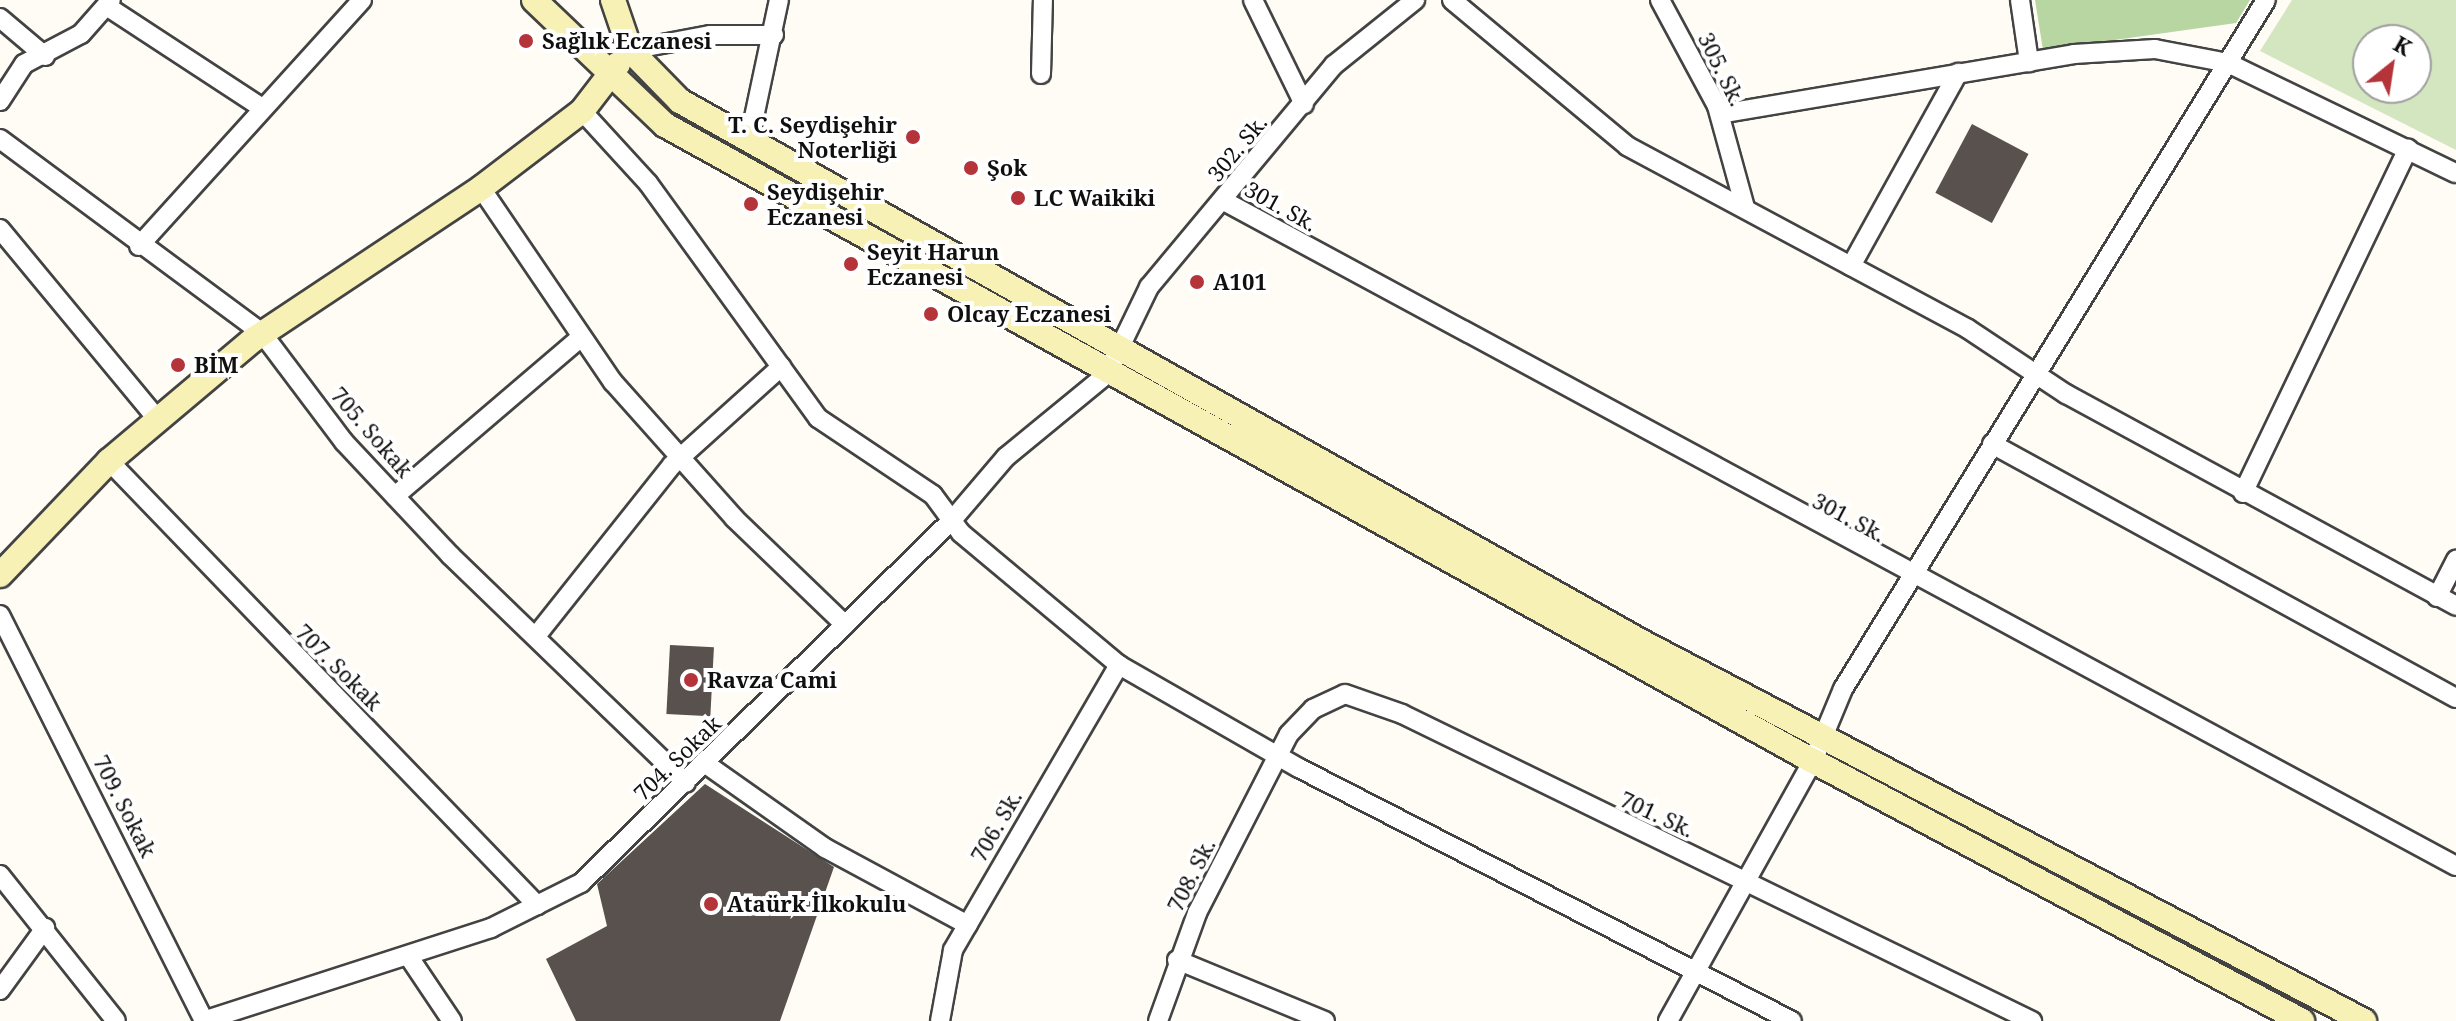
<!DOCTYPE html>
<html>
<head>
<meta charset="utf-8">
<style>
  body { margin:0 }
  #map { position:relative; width:2456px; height:1021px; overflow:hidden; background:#fefcf4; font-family:"Noto Serif",serif }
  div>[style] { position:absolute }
  .green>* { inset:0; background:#d3e6c0 }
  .forest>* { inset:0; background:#b8d6a1 }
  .building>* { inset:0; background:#58514d; transform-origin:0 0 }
  .roads { filter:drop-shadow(2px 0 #434343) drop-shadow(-2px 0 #434343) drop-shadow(0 2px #434343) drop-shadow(0 -2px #434343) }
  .street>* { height:18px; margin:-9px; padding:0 9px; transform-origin:9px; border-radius:9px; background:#fff }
  .secondary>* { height:24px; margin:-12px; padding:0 12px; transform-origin:12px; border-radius:12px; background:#f8f1b5 }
  .dots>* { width:22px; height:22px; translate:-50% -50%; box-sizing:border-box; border:4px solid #fff; border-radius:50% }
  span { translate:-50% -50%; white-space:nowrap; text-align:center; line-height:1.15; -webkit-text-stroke:8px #fff; paint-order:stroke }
  .poi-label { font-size:22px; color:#101010; font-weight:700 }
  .left { translate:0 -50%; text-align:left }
  .right { translate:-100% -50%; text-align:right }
  .street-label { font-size:22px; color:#101010 }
  .north { position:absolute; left:2352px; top:24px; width:80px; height:80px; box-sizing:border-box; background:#fff; border:2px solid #9f9f9f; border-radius:50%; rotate:30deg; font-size:22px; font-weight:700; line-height:32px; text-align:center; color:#101010 }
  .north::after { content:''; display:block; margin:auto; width:28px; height:36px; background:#b43439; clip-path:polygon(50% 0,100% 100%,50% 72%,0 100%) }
</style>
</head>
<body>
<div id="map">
  <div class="green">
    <div style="clip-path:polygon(evenodd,2292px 0,2456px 0,2456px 150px,2260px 51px,2292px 0,2368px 40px,2416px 40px,2416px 88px,2368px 88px,2368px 40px)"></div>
  </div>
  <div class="forest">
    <div style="clip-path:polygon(2035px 0,2250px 0,2236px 23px,2043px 50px)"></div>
  </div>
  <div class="building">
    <div style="left:1972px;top:124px;width:64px;height:78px;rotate:28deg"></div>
    <div style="left:670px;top:645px;width:44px;height:69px;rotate:3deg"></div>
    <div style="clip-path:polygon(705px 784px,834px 867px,780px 1021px,576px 1021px,546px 959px,607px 926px,597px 884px)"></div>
  </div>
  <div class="roads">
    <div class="street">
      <div style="left:1253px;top:0;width:116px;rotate:63.9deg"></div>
      <div style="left:1452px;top:0;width:228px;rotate:39.8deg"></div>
      <div style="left:1627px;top:146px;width:387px;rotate:28.2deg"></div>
      <div style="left:1968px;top:329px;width:118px;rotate:33.6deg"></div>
      <div style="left:2066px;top:394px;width:444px;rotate:28.5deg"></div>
      <div style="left:1660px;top:0;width:120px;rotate:61.7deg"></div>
      <div style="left:1717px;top:106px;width:106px;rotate:74.6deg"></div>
      <div style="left:2020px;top:0;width:63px;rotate:81.7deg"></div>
      <div style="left:108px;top:7px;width:183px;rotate:33.2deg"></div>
      <div style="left:0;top:18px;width:59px;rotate:40.2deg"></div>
      <div style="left:630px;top:50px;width:81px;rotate:-10.6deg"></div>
      <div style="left:710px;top:35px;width:64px"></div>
      <div style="left:1041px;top:74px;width:74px;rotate:-88.5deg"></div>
      <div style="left:0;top:101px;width:44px;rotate:-57deg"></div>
      <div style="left:24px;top:64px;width:64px;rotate:-27.8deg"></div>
      <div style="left:81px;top:34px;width:45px;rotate:-48.6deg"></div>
      <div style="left:582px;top:111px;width:98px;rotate:47.5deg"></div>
      <div style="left:648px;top:183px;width:290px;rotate:54.1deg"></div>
      <div style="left:818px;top:418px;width:138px;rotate:33.8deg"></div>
      <div style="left:933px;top:495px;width:47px;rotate:53.6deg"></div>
      <div style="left:961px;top:533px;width:206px;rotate:39.9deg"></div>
      <div style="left:1119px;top:665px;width:207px;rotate:29.8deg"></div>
      <div style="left:1299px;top:768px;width:554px;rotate:27.17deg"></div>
      <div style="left:1720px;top:114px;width:359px;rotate:-9.6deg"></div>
      <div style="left:2074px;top:54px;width:81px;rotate:-3.5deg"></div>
      <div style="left:2155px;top:49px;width:74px;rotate:10.9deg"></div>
      <div style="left:2228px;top:63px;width:253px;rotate:25.8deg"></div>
      <div style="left:750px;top:136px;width:139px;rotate:-78deg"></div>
      <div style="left:0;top:139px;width:326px;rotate:36.5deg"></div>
      <div style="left:262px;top:333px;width:136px;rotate:53deg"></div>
      <div style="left:344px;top:442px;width:155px;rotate:46.8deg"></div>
      <div style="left:450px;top:555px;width:328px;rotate:44deg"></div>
      <div style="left:481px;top:188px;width:235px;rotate:55.8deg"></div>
      <div style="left:613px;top:382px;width:182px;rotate:48.3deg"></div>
      <div style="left:734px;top:518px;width:154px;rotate:43.9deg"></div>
      <div style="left:1224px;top:201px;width:1400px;rotate:28.36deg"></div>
      <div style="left:0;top:229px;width:248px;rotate:50.4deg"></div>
      <div style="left:139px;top:246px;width:332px;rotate:-47.8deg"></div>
      <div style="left:1851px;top:266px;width:221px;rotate:-61deg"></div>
      <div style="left:1992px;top:444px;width:529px;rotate:28.7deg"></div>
      <div style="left:109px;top:461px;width:617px;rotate:46.05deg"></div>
      <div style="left:2243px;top:493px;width:382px;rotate:-64.4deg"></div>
      <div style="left:395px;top:496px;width:245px;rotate:-40.5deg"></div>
      <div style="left:2437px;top:597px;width:42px;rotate:-62.8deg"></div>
      <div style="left:0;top:615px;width:454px;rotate:63.3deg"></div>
      <div style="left:536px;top:636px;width:218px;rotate:-51.5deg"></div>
      <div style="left:672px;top:465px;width:147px;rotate:-42deg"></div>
      <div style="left:706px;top:764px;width:146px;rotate:35.2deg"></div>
      <div style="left:825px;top:848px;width:162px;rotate:28.3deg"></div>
      <div style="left:0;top:875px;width:186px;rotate:51.5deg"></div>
      <div style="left:409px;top:957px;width:77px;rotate:56.1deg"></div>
      <div style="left:1177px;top:960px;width:160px;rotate:22.4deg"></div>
      <div style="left:0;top:990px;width:77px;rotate:-54deg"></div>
      <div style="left:203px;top:1021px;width:303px;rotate:-17.9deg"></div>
      <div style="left:491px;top:928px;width:101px;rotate:-26.6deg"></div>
      <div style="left:581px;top:883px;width:520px;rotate:-44.38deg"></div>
      <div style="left:953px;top:519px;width:82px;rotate:-49.5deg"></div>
      <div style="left:1006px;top:457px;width:131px;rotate:-39.4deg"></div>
      <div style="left:1107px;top:374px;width:97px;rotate:-64.2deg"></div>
      <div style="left:1149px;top:287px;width:289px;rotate:-50.2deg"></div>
      <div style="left:1334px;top:65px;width:104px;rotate:-38.7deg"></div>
      <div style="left:940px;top:1021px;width:72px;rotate:-79.6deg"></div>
      <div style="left:953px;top:950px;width:330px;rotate:-59.8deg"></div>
      <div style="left:1158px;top:1021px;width:115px;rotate:-70.1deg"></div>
      <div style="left:1197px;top:913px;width:201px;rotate:-62.8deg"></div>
      <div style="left:1289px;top:734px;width:35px;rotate:-46deg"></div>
      <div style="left:1313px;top:709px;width:35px;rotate:-25deg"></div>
      <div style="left:1345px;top:694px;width:60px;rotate:19.3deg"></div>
      <div style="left:1402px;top:714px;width:701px;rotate:25.98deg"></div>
      <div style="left:1668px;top:1021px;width:298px;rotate:-60.9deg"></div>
      <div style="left:1813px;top:761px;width:78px;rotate:-67.4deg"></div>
      <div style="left:1843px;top:689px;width:808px;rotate:-58.45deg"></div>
    </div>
    <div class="secondary">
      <div style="left:534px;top:0;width:181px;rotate:43.7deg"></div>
      <div style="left:665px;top:125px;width:1312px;rotate:28.99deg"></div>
      <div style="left:1813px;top:761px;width:554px;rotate:28deg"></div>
      <div style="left:613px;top:0;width:53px;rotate:71.2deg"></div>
      <div style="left:630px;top:50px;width:71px;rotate:45.6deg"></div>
      <div style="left:680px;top:101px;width:1099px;rotate:29.36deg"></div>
      <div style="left:1638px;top:640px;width:820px;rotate:27.69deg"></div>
      <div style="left:0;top:575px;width:158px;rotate:-46.3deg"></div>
      <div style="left:109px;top:461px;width:189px;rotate:-40.1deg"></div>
      <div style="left:254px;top:339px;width:273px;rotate:-33.6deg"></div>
      <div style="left:481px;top:188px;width:127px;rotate:-37.3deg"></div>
      <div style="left:582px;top:111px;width:59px;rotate:-52.5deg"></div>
    </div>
  </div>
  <div class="dots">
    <div style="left:526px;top:41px;background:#b43439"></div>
    <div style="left:913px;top:137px;background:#b43439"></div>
    <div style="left:971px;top:168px;background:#b43439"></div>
    <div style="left:1018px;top:198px;background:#b43439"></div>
    <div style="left:751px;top:204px;background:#b43439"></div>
    <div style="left:851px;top:264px;background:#b43439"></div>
    <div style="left:1197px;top:282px;background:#b43439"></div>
    <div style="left:931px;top:314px;background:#b43439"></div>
    <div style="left:178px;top:365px;background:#b43439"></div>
    <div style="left:691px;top:680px;background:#b43439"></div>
    <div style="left:711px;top:904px;background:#b43439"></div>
  </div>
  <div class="poi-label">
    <span class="left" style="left:542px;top:41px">Sağlık Eczanesi</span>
    <span class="right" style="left:897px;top:137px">T. C. Seydişehir<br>Noterliği</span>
    <span class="left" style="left:987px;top:168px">Şok</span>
    <span class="left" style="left:767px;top:204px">Seydişehir<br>Eczanesi</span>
    <span class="left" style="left:1034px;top:198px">LC Waikiki</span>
    <span class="left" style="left:867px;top:264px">Seyit Harun<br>Eczanesi</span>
    <span class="left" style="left:1213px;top:282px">A101</span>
    <span class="left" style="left:947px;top:314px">Olcay Eczanesi</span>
    <span class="left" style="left:194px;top:365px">BİM</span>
    <span class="left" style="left:707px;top:680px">Ravza Cami</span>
    <span class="left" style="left:727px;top:904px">Ataürk İlkokulu</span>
  </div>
  <div class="street-label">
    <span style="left:1722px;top:69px;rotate:64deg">305. Sk.</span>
    <span style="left:1237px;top:148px;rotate:-50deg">302. Sk.</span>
    <span style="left:1281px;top:206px;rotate:29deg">301. Sk.</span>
    <span style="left:372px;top:432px;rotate:49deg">705. Sokak</span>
    <span style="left:1849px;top:517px;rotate:28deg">301. Sk.</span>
    <span style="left:339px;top:667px;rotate:45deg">707. Sokak</span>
    <span style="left:677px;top:758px;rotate:-44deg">704. Sokak</span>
    <span style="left:125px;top:806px;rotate:63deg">709. Sokak</span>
    <span style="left:1657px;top:814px;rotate:25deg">701. Sk.</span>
    <span style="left:996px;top:826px;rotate:-60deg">706. Sk.</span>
    <span style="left:1191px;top:875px;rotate:-63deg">708. Sk.</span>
  </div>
  <div class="north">K</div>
</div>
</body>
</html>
